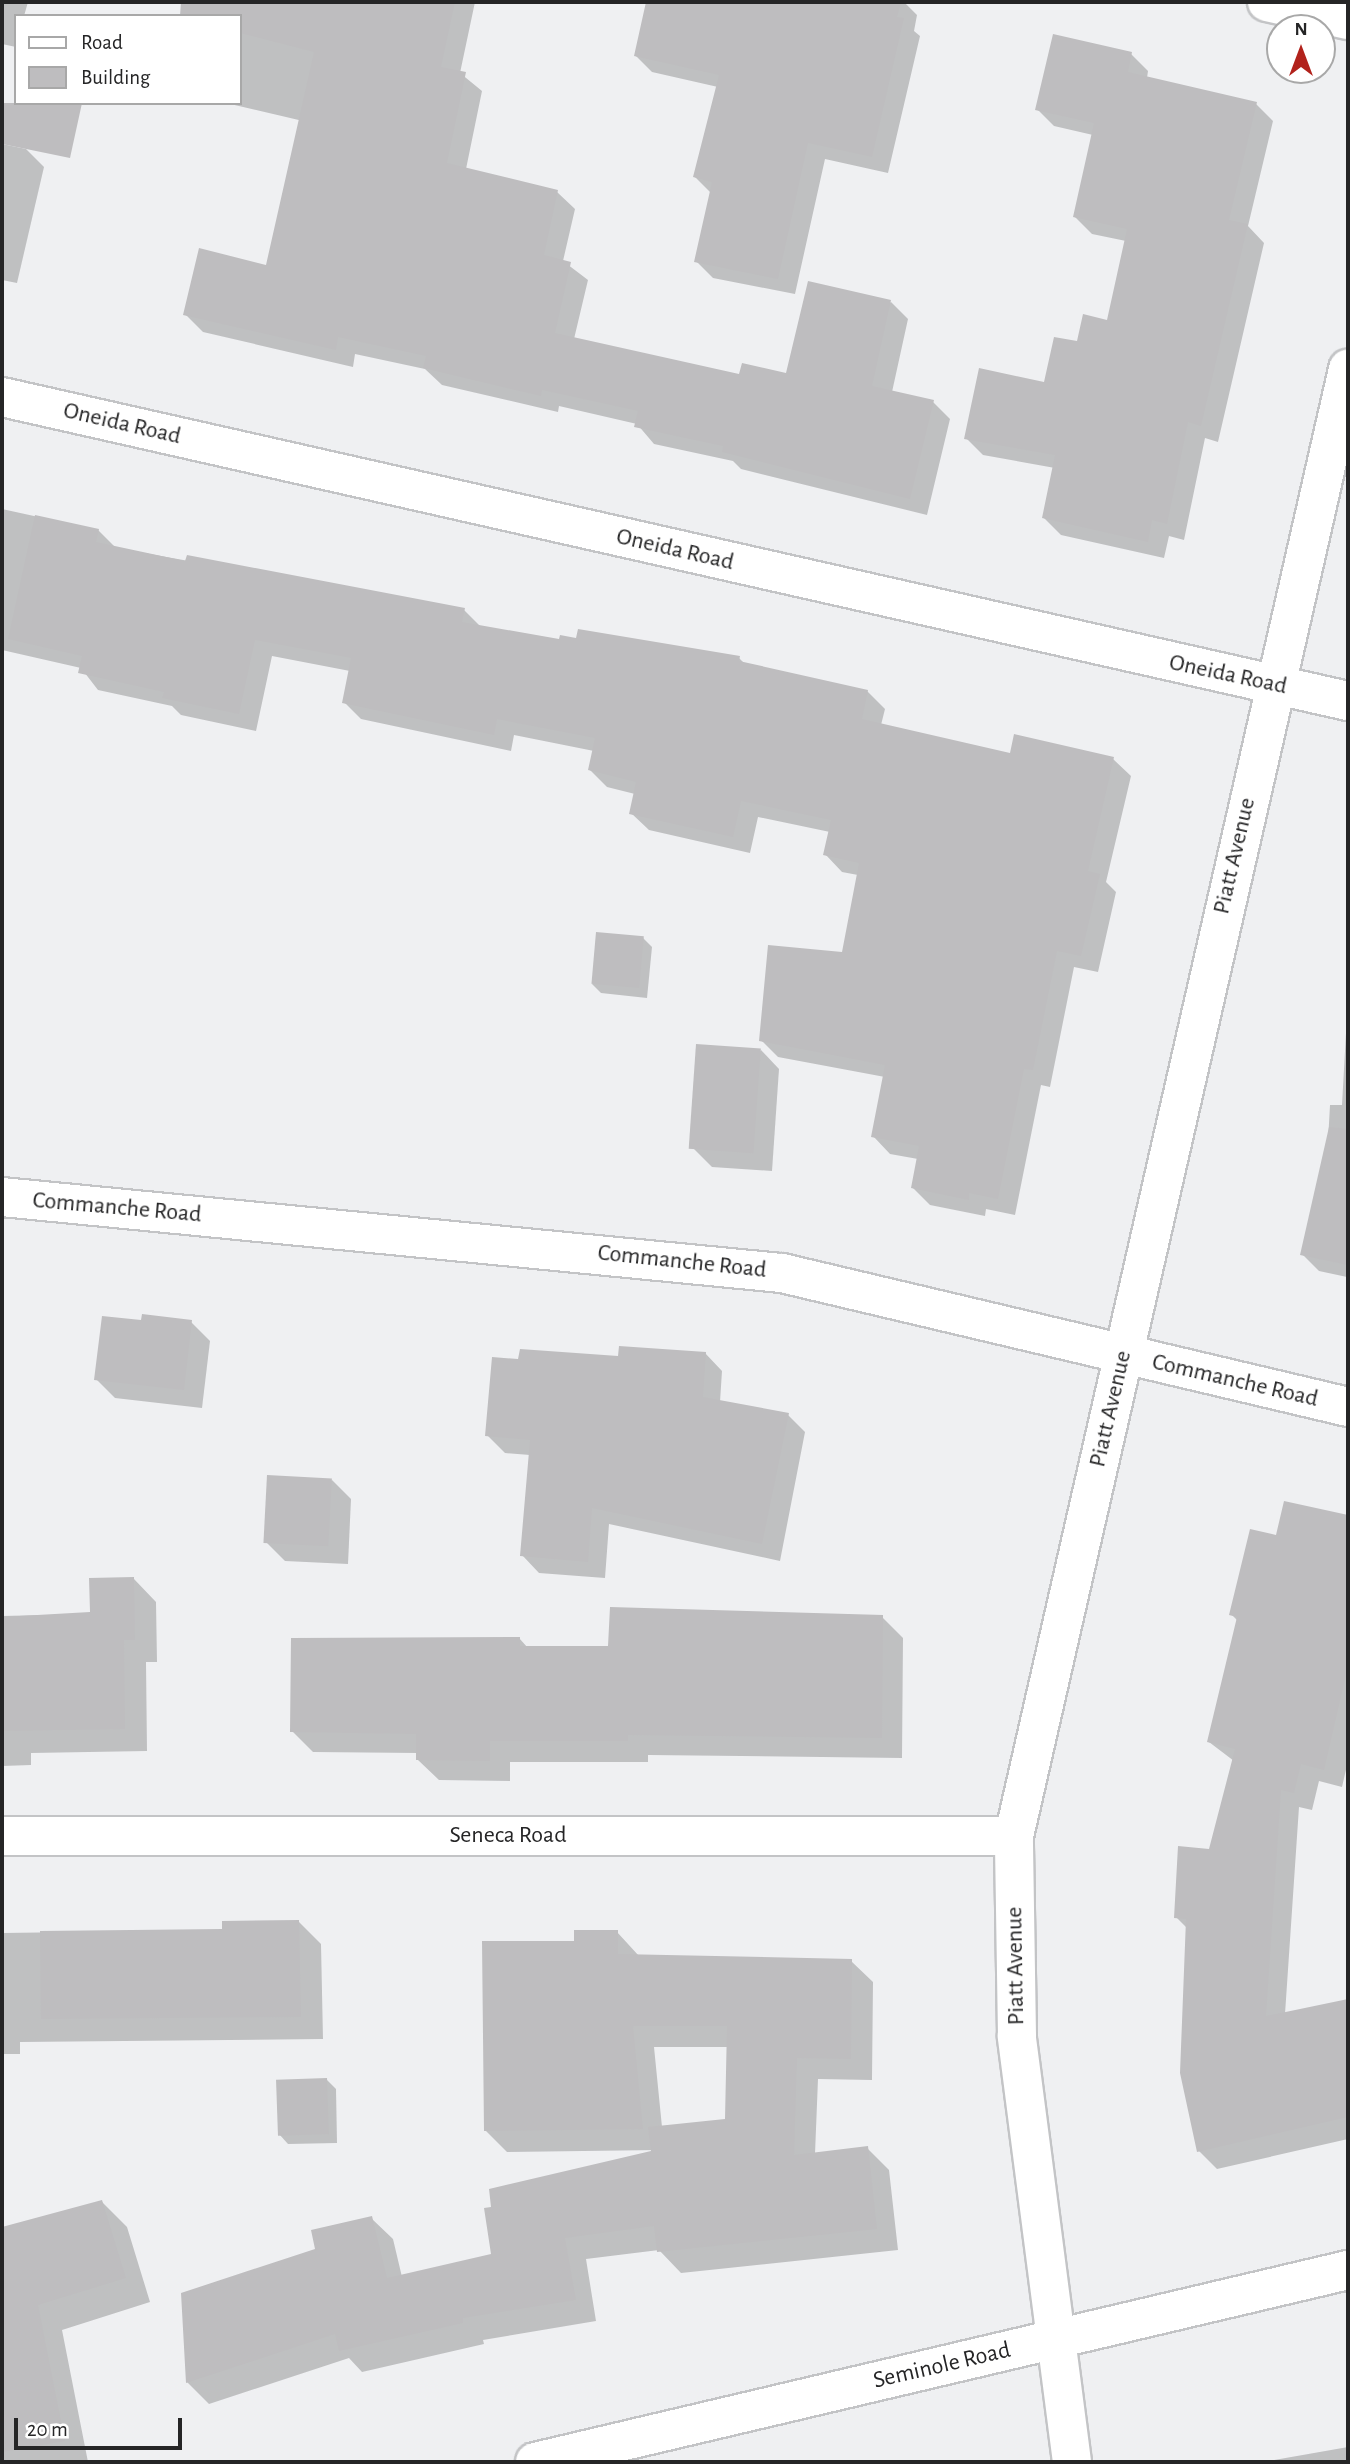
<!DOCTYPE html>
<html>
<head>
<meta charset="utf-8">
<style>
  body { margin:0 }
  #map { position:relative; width:1350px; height:2464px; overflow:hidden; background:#eff0f2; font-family:"Alegreya Sans",sans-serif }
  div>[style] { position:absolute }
  .shadow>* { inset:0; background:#0003 }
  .building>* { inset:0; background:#bebdbf; transform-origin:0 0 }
  .roads { filter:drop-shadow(2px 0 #c3c4c6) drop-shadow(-2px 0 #c3c4c6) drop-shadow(0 2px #c3c4c6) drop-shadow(0 -2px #c3c4c6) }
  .minor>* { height:38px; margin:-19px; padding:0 19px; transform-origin:19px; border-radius:19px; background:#fff }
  span { translate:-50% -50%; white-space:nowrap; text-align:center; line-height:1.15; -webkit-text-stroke:5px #fff; paint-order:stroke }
  .street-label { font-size:24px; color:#252526 }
  .frame { position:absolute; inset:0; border:4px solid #252526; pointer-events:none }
  .legend { position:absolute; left:14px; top:14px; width:228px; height:91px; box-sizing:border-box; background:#fff; border:2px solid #a8a8a8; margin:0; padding:9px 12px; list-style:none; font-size:21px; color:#252526 }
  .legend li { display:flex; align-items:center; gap:14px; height:35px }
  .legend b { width:35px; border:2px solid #a8a8a8 }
  .north { position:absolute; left:1266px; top:14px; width:70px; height:70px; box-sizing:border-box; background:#fff; border:2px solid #a8a8a8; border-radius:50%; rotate:0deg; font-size:19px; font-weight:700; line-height:28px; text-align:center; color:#252526 }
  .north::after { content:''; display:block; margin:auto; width:24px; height:32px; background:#b2221c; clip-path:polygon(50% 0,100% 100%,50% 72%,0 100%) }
  .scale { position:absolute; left:14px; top:2418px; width:168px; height:32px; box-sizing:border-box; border:4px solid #252526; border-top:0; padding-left:9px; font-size:21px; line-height:24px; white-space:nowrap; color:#252526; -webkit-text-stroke:5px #fff; paint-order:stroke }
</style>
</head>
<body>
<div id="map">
  <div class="shadow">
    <div style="clip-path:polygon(2px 2px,28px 2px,24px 16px,16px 16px,16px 47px,2px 44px)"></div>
    <div style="clip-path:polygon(207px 2px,475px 2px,460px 73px,482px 91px,466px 169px,557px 192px,575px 209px,563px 261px,588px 280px,574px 339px,741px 376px,787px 375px,891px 302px,908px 319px,892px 392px,933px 402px,950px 419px,927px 515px,741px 469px,733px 461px,654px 444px,637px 424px,559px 406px,558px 412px,442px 385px,425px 369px,355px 354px,353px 367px,203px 332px,185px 314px,267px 267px,303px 121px,226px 103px,240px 103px,240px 16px,204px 16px)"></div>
    <div style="clip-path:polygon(648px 2px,904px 2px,917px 15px,914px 31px,920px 36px,888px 173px,825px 159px,795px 294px,713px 278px,696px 261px,711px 193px,695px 177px,718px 87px,652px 72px,636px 56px)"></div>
    <div style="clip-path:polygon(1131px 54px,1148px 71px,1147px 78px,1256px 104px,1273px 121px,1248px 226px,1264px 243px,1218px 442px,1205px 438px,1184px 540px,1169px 536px,1164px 558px,1061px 535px,1044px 518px,1055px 468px,983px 455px,966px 438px,1045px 384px,1078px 343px,1108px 322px,1126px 241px,1092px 234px,1075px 217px,1093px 135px,1054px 126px,1037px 109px)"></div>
    <div style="clip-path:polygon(2px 144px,26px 149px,44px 167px,17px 283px,2px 280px)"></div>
    <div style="clip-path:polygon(2px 509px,98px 530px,116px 548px,464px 610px,482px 628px,560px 641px,739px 658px,746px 665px,867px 691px,885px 709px,881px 725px,1011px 755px,1113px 759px,1131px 776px,1106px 882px,1116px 892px,1098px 972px,1074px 967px,1050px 1087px,1041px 1085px,1015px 1215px,986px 1209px,985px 1216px,930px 1205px,913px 1188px,918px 1159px,890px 1154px,873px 1136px,885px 1077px,778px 1057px,761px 1040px,844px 954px,858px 875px,842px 872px,825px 854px,830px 832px,758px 817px,750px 853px,649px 830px,631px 813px,635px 794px,607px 787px,590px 770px,594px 751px,514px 735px,511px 751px,361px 719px,344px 702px,350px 671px,272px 656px,256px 731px,181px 715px,172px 706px,98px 690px,81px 668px,2px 650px)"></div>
    <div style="clip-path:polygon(643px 938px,652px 947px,647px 998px,601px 993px,592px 984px)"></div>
    <div style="clip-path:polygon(1348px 997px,1348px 1291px,1347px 1277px,1319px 1271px,1302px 1254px,1328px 1141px,1330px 1105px,1342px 1105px)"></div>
    <div style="clip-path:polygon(761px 1050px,779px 1069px,772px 1171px,712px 1167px,693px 1148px)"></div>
    <div style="clip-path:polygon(143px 1322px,191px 1322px,210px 1341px,202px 1408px,115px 1398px,96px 1379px)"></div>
    <div style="clip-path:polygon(705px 1353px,722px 1371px,720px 1402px,788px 1415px,805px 1432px,780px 1561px,609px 1524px,605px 1578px,539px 1573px,522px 1555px,530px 1455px,505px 1453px,487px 1435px,520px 1361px)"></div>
    <div style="clip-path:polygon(332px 1480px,351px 1499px,348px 1564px,285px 1561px,266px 1542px)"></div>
    <div style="clip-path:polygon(1286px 1503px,1348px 1517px,1348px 1761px,1342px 1787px,1319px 1781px,1312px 1810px,1299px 1807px,1285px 2014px,1348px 2000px,1348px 2139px,1217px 2169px,1199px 2151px,1188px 1929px,1176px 1917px,1211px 1850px,1234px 1761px,1209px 1742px,1238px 1621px,1231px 1614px,1278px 1537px)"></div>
    <div style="clip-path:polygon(134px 1579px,156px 1602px,157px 1662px,146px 1662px,147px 1751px,31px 1753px,31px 1765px,2px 1766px,2px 1616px,92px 1614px)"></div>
    <div style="clip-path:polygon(882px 1617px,903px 1638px,902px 1758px,648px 1755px,648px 1762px,510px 1762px,510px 1781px,439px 1780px,418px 1760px,418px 1753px,313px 1752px,292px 1731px,519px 1638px,528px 1648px,610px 1648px)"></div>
    <div style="clip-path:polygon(298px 1921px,321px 1944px,323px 2039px,20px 2042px,20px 2054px,2px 2054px,2px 1933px,224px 1930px)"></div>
    <div style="clip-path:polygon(evenodd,617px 1932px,639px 1956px,851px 1961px,873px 1982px,872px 2080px,818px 2079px,815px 2154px,867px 2148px,889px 2170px,898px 2250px,681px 2273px,659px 2250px,586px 2259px,596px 2321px,483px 2340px,484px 2344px,362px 2372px,349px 2358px,209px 2404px,187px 2382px,317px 2250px,371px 2218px,393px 2239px,402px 2277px,493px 2255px,659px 2150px,507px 2152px,486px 2131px,576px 1943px,617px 1932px,654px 2047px,728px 2047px,727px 2120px,662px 2127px,654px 2047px)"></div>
    <div style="clip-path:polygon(327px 2080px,336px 2089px,337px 2143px,288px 2144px,279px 2134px)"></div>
    <div style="clip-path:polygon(102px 2202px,127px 2227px,150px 2302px,62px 2330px,88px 2462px,2px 2462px,2px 2228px)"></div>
    <div style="clip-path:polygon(1348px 2447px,1348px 2462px,1263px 2462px)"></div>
  </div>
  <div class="building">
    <div style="clip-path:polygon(181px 2px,455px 2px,441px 67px,466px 72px,447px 163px,558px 190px,544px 255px,571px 262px,555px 333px,739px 374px,742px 363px,786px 373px,808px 281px,891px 300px,872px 386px,934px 400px,910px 499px,722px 452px,723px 446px,634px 427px,638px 411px,542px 390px,541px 396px,423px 368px,426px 356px,338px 337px,336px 350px,183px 315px,199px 248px,266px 265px,314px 52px,240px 33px,240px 16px,180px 16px)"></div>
    <div style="clip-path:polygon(646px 2px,901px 2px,897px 17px,904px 18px,872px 157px,808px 143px,778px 279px,694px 262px,712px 182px,693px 177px,719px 75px,634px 56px)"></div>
    <div style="clip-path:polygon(1053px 34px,1132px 52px,1128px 72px,1257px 102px,1229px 220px,1248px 224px,1201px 426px,1188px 422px,1167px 524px,1152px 520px,1148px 542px,1042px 518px,1055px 455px,964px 439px,979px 368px,1044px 382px,1054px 337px,1077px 341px,1083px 314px,1107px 320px,1127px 229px,1073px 217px,1094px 123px,1035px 110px)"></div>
    <div style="clip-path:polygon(2px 103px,82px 103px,70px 158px,2px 144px)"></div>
    <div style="clip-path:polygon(35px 515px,99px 529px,96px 542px,185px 561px,187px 555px,465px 608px,462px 622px,559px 639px,560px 635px,576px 638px,578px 629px,740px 656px,739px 661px,868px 690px,862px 719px,1010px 753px,1014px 734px,1114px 757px,1088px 871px,1100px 874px,1081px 956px,1057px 951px,1033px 1070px,1024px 1069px,998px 1199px,969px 1193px,969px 1200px,911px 1188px,919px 1146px,871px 1137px,885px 1065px,759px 1041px,768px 945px,842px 952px,859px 863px,823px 855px,831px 820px,741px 801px,733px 837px,629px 814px,636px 782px,588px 770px,595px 738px,497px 719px,494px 735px,342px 703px,351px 658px,255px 640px,239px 714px,162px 698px,164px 692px,78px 673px,82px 656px,8px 639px)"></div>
    <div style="left:596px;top:932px;width:48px;height:52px;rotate:5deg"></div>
    <div style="left:696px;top:1044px;width:65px;height:105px;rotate:4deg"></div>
    <div style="clip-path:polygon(1329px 1127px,1348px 1129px,1348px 1265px,1300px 1255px)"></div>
    <div style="clip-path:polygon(142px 1314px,192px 1320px,184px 1390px,94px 1380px,102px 1316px,141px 1320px)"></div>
    <div style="clip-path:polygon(619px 1346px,706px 1352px,703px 1397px,789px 1413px,762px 1544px,592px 1508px,588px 1562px,520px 1556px,530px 1440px,485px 1436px,492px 1357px,518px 1359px,520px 1349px,618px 1356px)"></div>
    <div style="left:267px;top:1475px;width:65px;height:68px;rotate:3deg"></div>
    <div style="clip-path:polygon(1284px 1501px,1348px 1515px,1348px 1666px,1324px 1770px,1301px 1764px,1294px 1793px,1281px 1790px,1266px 2016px,1348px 1999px,1348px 2117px,1197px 2152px,1180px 2073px,1186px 1919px,1174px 1918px,1178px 1846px,1209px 1849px,1235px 1749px,1207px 1742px,1237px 1617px,1229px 1615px,1250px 1529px,1276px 1535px)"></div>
    <div style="clip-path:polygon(134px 1577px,135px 1640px,124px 1640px,125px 1729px,2px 1731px,2px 1617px,90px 1612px,89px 1578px)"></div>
    <div style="clip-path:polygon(610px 1607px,883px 1615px,882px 1738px,628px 1735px,628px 1741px,490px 1741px,490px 1761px,416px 1760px,416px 1734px,290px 1732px,291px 1638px,520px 1637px,520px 1646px,608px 1646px)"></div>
    <div style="clip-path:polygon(299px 1920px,301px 2017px,41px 2019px,40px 1931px,222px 1929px,222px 1921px)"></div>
    <div style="clip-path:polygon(574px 1930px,618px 1930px,618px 1954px,852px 1959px,851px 2059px,797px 2058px,794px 2155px,868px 2146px,877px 2229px,657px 2252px,654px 2226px,565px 2238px,576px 2300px,463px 2318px,463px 2323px,339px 2351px,335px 2334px,186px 2383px,181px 2293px,315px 2249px,311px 2230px,372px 2216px,387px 2278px,491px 2254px,484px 2208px,491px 2207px,489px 2189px,651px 2151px,648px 2127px,725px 2119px,727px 2026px,633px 2026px,643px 2129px,484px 2131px,482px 1941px,574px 1941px)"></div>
    <div style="left:327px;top:2078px;width:56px;height:51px;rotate:88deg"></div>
    <div style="clip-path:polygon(102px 2200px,126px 2278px,38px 2305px,65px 2441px,2px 2452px,2px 2227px)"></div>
  </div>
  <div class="roads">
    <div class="minor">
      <div style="left:1267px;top:2px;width:83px;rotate:12.5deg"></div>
      <div style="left:2px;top:397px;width:1380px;rotate:12.73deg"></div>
      <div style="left:2px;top:1197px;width:784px;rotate:5.57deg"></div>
      <div style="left:782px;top:1273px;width:582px;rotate:13.32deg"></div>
      <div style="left:2px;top:1836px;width:1012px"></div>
      <div style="left:535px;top:2462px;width:835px;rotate:-13.29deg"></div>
      <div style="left:1072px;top:2462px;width:430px;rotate:-97.4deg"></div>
      <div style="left:1017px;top:2036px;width:200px;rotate:-90.9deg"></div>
      <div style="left:1014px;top:1836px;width:1505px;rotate:-77.17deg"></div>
    </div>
  </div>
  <div class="street-label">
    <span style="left:122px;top:424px;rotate:13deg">Oneida Road</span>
    <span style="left:675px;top:550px;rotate:13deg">Oneida Road</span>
    <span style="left:1228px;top:675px;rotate:12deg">Oneida Road</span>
    <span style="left:1235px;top:856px;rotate:-77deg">Piatt Avenue</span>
    <span style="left:117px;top:1208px;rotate:5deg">Commanche Road</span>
    <span style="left:682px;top:1262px;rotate:6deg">Commanche Road</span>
    <span style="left:1235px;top:1381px;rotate:13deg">Commanche Road</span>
    <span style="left:1111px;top:1409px;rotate:-77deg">Piatt Avenue</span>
    <span style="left:508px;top:1836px">Seneca Road</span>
    <span style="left:1016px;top:1966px;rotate:-91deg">Piatt Avenue</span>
    <span style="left:942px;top:2366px;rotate:-13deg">Seminole Road</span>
  </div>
  <div class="frame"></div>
  <ul class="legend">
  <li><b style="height:9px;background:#fff"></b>Road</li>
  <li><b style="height:19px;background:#bebdbf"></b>Building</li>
  </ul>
  <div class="north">N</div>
  <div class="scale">20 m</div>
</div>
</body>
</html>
